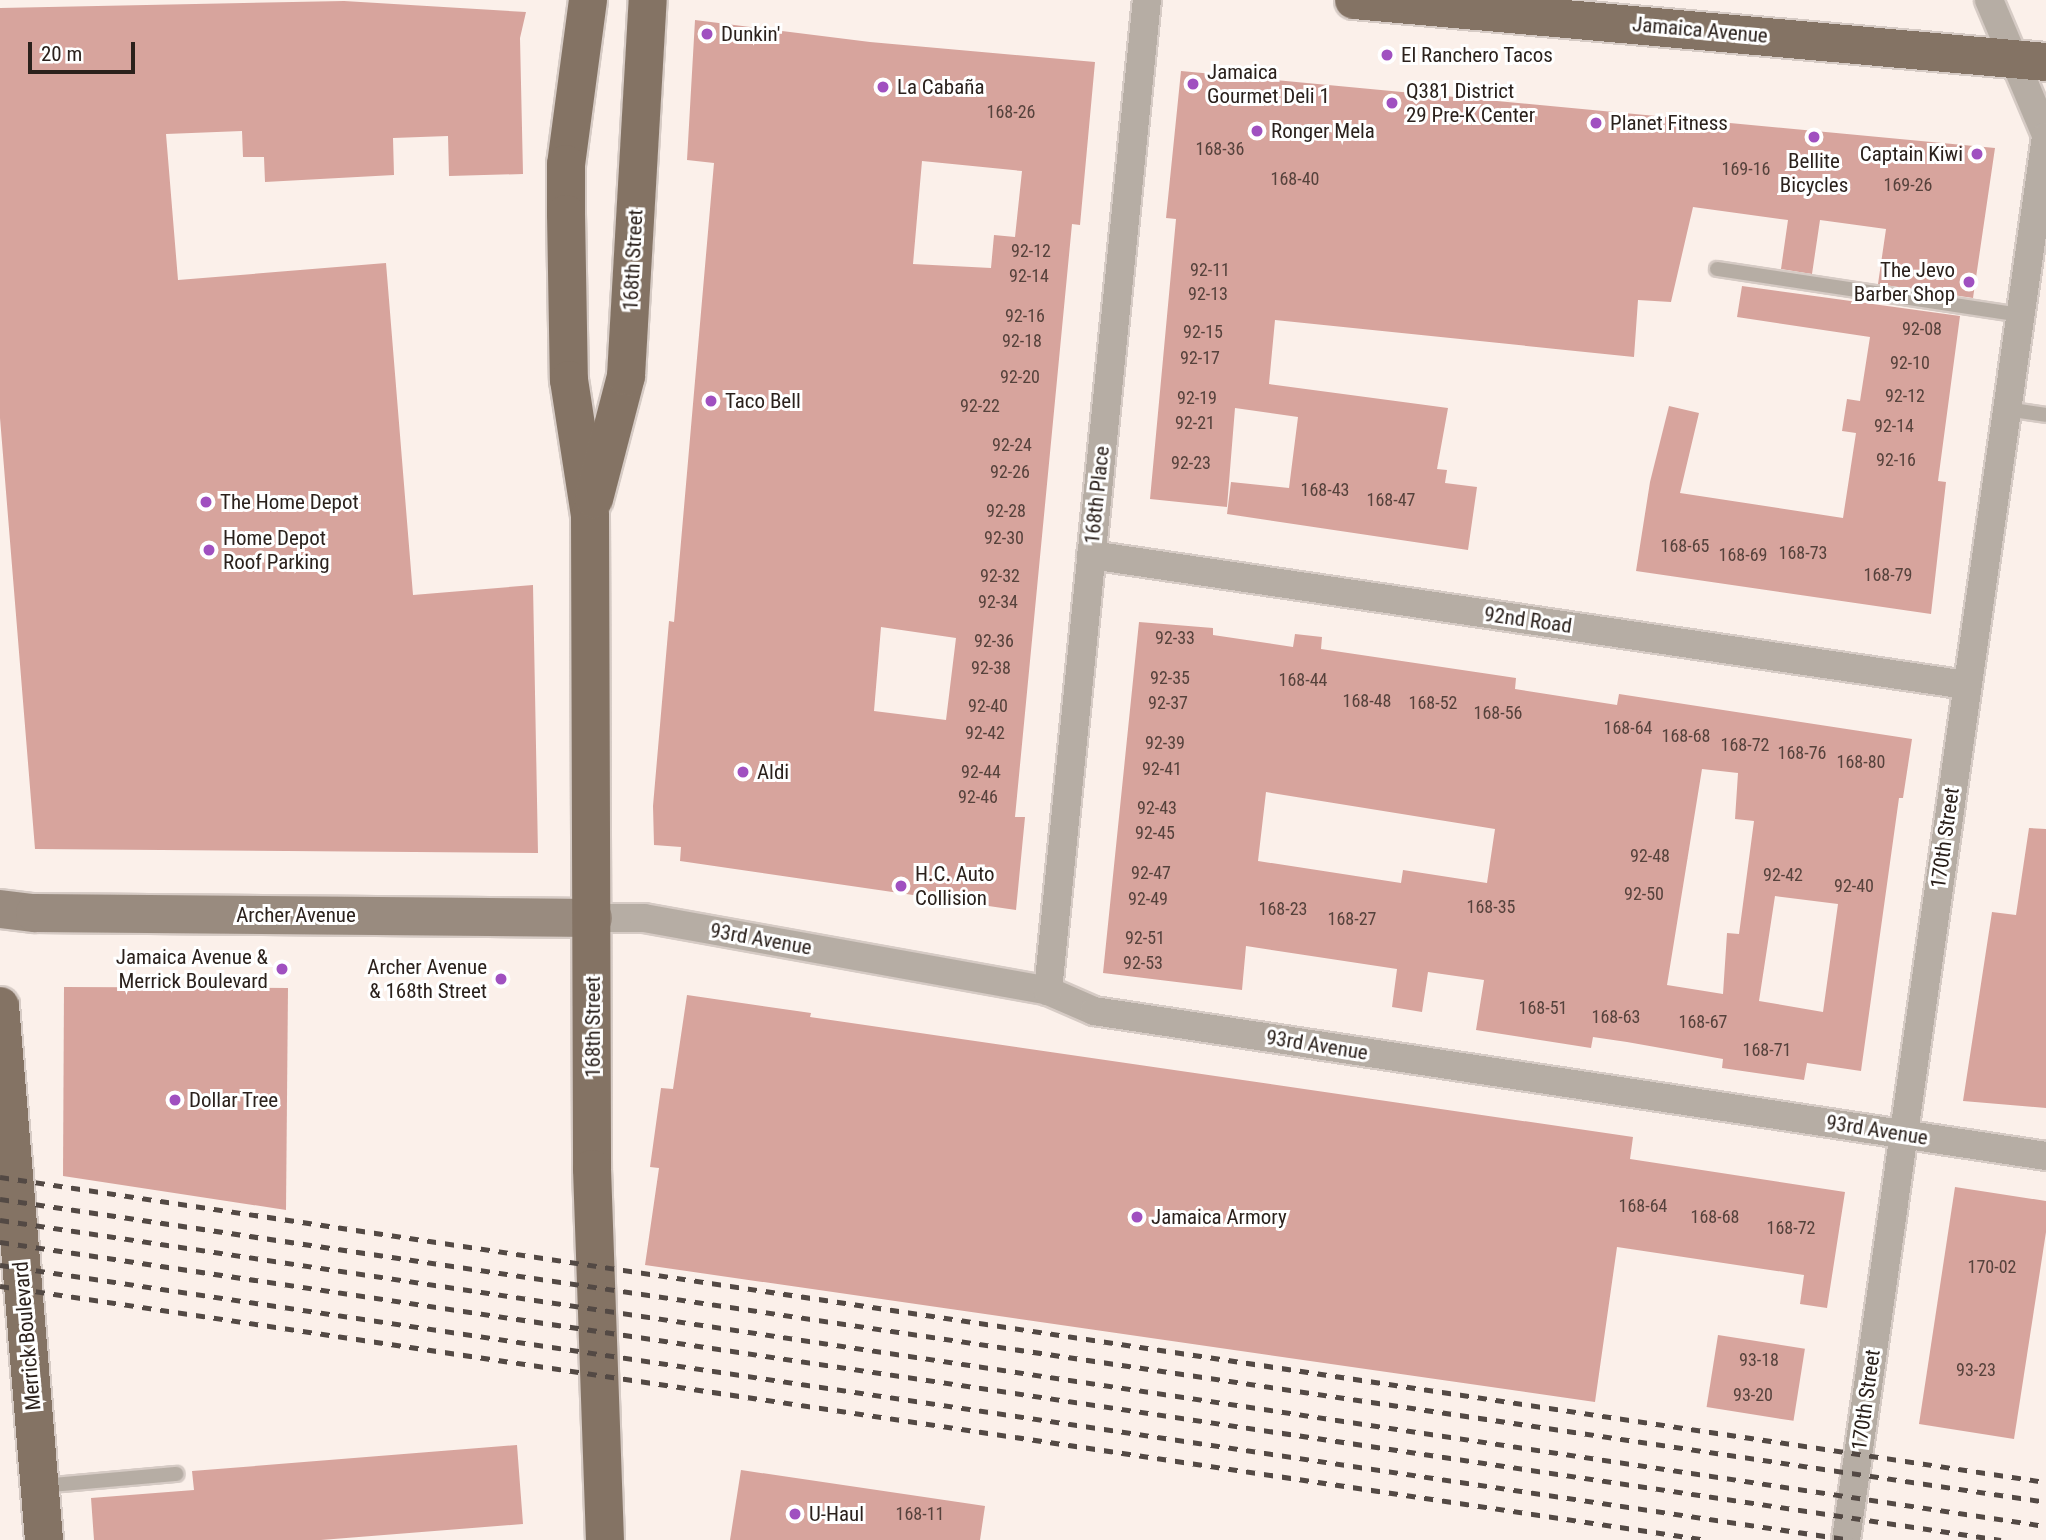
<!DOCTYPE html>
<html>
<head>
<meta charset="utf-8">
<style>
  body { margin:0 }
  #map { position:relative; width:2046px; height:1540px; overflow:hidden; background:#fbf0ea; font-family:"Roboto Condensed",sans-serif }
  div>[style] { position:absolute }
  .building>* { inset:0; background:#d7a49d; transform-origin:0 0 }
  .roads { filter:drop-shadow(2px 0 #d6cbc5) drop-shadow(-2px 0 #d6cbc5) drop-shadow(0 2px #d6cbc5) drop-shadow(0 -2px #d6cbc5) }
  .lane>* { height:14px; margin:-7px; padding:0 7px; transform-origin:7px; border-radius:7px; background:#b6ada4 }
  .street>* { height:28px; margin:-14px; padding:0 14px; transform-origin:14px; border-radius:14px; background:#b6ada4 }
  .secondary>* { height:38px; margin:-19px; padding:0 19px; transform-origin:19px; border-radius:19px; background:#998b7f }
  .primary>* { height:38px; margin:-19px; padding:0 19px; transform-origin:19px; border-radius:19px; background:#847364 }
  .rail>* { height:5px; margin-top:-2.5px; transform-origin:0; background:repeating-linear-gradient(90deg,#534944 0 9px,transparent 0 18px) }
  .dots>* { width:19px; height:19px; translate:-50% -50%; box-sizing:border-box; border:4px solid #fff; border-radius:50% }
  span { translate:-50% -50%; white-space:nowrap; text-align:center; line-height:1.15; -webkit-text-stroke:6px #fff; paint-order:stroke }
  .number-label { font-size:18px; color:#56423c }
  .number-label span { -webkit-text-stroke-width:0 }
  .street-label { font-size:21px; color:#2b211c }
  .poi-label { font-size:21px; color:#2b211c }
  .left { translate:0 -50%; text-align:left }
  .right { translate:-100% -50%; text-align:right }
  .scale { position:absolute; left:28px; top:42px; width:107px; height:32px; box-sizing:border-box; border:4px solid #2b211c; border-top:0; padding-left:9px; font-size:21px; line-height:24px; white-space:nowrap; color:#2b211c; -webkit-text-stroke:5px #fff; paint-order:stroke }
</style>
</head>
<body>
<div id="map">
  <div class="building">
    <div style="clip-path:polygon(344px 1px,526px 12px,520px 38px,523px 174px,449px 176px,448px 136px,393px 138px,394px 175px,265px 182px,264px 157px,243px 157px,242px 131px,166px 134px,178px 280px,386px 263px,413px 595px,533px 585px,538px 853px,35px 849px,0 418px,0 8px)"></div>
    <div style="clip-path:polygon(evenodd,695px 20px,870px 42px,1095px 62px,1080px 225px,1072px 224px,1015px 817px,1025px 817px,1016px 910px,680px 861px,681px 847px,654px 845px,653px 806px,669px 621px,674px 622px,714px 163px,687px 160px,695px 20px,922px 161px,1022px 171px,1015px 237px,994px 235px,991px 268px,913px 264px,922px 161px,695px 20px,881px 627px,956px 638px,946px 720px,874px 711px,881px 627px)"></div>
    <div style="clip-path:polygon(1181px 71px,1995px 148px,1973px 298px,1878px 284px,1886px 229px,1820px 220px,1812px 274px,1781px 269px,1788px 220px,1693px 207px,1671px 302px,1638px 300px,1634px 357px,1275px 320px,1269px 384px,1448px 408px,1437px 469px,1447px 470px,1445px 483px,1477px 487px,1468px 550px,1227px 514px,1231px 482px,1289px 488px,1298px 417px,1235px 408px,1227px 507px,1150px 499px,1176px 219px,1166px 218px)"></div>
    <div style="clip-path:polygon(1742px 286px,1960px 316px,1938px 481px,1946px 482px,1931px 614px,1636px 571px,1650px 482px,1669px 406px,1699px 413px,1680px 493px,1843px 518px,1856px 433px,1842px 431px,1847px 399px,1860px 401px,1870px 337px,1737px 317px)"></div>
    <div style="clip-path:polygon(evenodd,1139px 622px,1213px 628px,1213px 635px,1293px 647px,1295px 634px,1322px 637px,1321px 649px,1516px 678px,1515px 689px,1617px 705px,1619px 694px,1912px 739px,1903px 798px,1899px 798px,1861px 1071px,1807px 1063px,1804px 1080px,1722px 1068px,1723px 1059px,1627px 1042px,1593px 1037px,1591px 1048px,1476px 1030px,1484px 980px,1428px 972px,1422px 1012px,1392px 1007px,1397px 969px,1246px 946px,1242px 990px,1103px 973px,1139px 622px,1702px 769px,1738px 773px,1735px 819px,1754px 821px,1739px 934px,1727px 933px,1723px 994px,1667px 985px,1702px 769px,1139px 622px,1266px 792px,1495px 829px,1487px 883px,1403px 870px,1401px 883px,1258px 861px,1266px 792px,1139px 622px,1775px 896px,1838px 904px,1823px 1012px,1759px 1001px,1775px 896px)"></div>
    <div style="clip-path:polygon(2029px 828px,2046px 829px,2046px 1108px,1963px 1101px,1992px 912px,2016px 915px)"></div>
    <div style="clip-path:polygon(64px 987px,288px 988px,286px 1210px,63px 1176px)"></div>
    <div style="clip-path:polygon(687px 995px,811px 1013px,810px 1017px,1633px 1137px,1630px 1159px,1845px 1192px,1827px 1308px,1800px 1304px,1804px 1275px,1617px 1247px,1595px 1402px,645px 1265px,659px 1168px,650px 1167px,661px 1088px,673px 1089px)"></div>
    <div style="clip-path:polygon(1955px 1187px,2046px 1201px,2046px 1232px,2014px 1439px,1919px 1424px)"></div>
    <div style="left:1718px;top:1335px;width:88px;height:73px;rotate:9deg"></div>
    <div style="clip-path:polygon(517px 1445px,523px 1524px,321px 1540px,94px 1540px,91px 1498px,194px 1490px,192px 1471px)"></div>
    <div style="clip-path:polygon(741px 1470px,985px 1506px,980px 1540px,730px 1540px)"></div>
  </div>
  <div class="roads">
    <div class="lane">
      <div style="left:1717px;top:269px;width:306px;rotate:8.6deg"></div>
      <div style="left:2006px;top:409px;width:40px;rotate:8.5deg"></div>
      <div style="left:41px;top:1486px;width:136px;rotate:-5.1deg"></div>
    </div>
    <div class="street">
      <div style="left:1989px;top:0;width:147px;rotate:67.1deg"></div>
      <div style="left:1091px;top:555px;width:885px;rotate:8.45deg"></div>
      <div style="left:593px;top:918px;width:51px"></div>
      <div style="left:644px;top:918px;width:411px;rotate:10.2deg"></div>
      <div style="left:1048px;top:991px;width:50px;rotate:23.5deg"></div>
      <div style="left:1094px;top:1011px;width:963px;rotate:8.66deg"></div>
      <div style="left:1048px;top:991px;width:996px;rotate:-84.3deg"></div>
      <div style="left:1846px;top:1540px;width:1417px;rotate:-81.89deg"></div>
    </div>
    <div class="secondary">
      <div style="left:0;top:909px;width:35px;rotate:7deg"></div>
      <div style="left:35px;top:913px;width:558px;rotate:0.51deg"></div>
    </div>
    <div class="primary">
      <div style="left:588px;top:0;width:165px;rotate:97.6deg"></div>
      <div style="left:566px;top:164px;width:50px;rotate:90deg"></div>
      <div style="left:566px;top:214px;width:166px;rotate:89deg"></div>
      <div style="left:569px;top:380px;width:137px;rotate:81.2deg"></div>
      <div style="left:590px;top:515px;width:654px;rotate:89.82deg"></div>
      <div style="left:592px;top:1169px;width:371px;rotate:88deg"></div>
      <div style="left:1354px;top:0;width:695px;rotate:5.12deg"></div>
      <div style="left:594px;top:499px;width:127px;rotate:-75.4deg"></div>
      <div style="left:626px;top:376px;width:377px;rotate:-86.7deg"></div>
      <div style="left:0;top:1006px;width:536px;rotate:85.29deg"></div>
    </div>
  </div>
  <div class="rail">
    <div style="left:0;top:1177px;width:2069px;rotate:8.48deg"></div>
    <div style="left:0;top:1199px;width:2068px;rotate:8.42deg"></div>
    <div style="left:0;top:1220px;width:2069px;rotate:8.51deg"></div>
    <div style="left:0;top:1242px;width:2023px;rotate:8.47deg"></div>
    <div style="left:0;top:1265px;width:1872px;rotate:8.45deg"></div>
    <div style="left:0;top:1286px;width:1726px;rotate:8.46deg"></div>
  </div>
  <div class="dots">
    <div style="left:707px;top:34px;background:#a050c0"></div>
    <div style="left:1387px;top:55px;background:#a050c0"></div>
    <div style="left:1193px;top:84px;background:#a050c0"></div>
    <div style="left:883px;top:87px;background:#a050c0"></div>
    <div style="left:1392px;top:103px;background:#a050c0"></div>
    <div style="left:1596px;top:123px;background:#a050c0"></div>
    <div style="left:1257px;top:131px;background:#a050c0"></div>
    <div style="left:1814px;top:137px;background:#a050c0"></div>
    <div style="left:1977px;top:154px;background:#a050c0"></div>
    <div style="left:1969px;top:282px;background:#a050c0"></div>
    <div style="left:711px;top:401px;background:#a050c0"></div>
    <div style="left:206px;top:502px;background:#a050c0"></div>
    <div style="left:209px;top:550px;background:#a050c0"></div>
    <div style="left:743px;top:772px;background:#a050c0"></div>
    <div style="left:901px;top:886px;background:#a050c0"></div>
    <div style="left:282px;top:969px;background:#a050c0"></div>
    <div style="left:501px;top:979px;background:#a050c0"></div>
    <div style="left:175px;top:1100px;background:#a050c0"></div>
    <div style="left:1137px;top:1217px;background:#a050c0"></div>
    <div style="left:795px;top:1514px;background:#a050c0"></div>
  </div>
  <div class="number-label">
    <span style="left:1011px;top:112px">168-26</span>
    <span style="left:1220px;top:149px">168-36</span>
    <span style="left:1746px;top:169px">169-16</span>
    <span style="left:1295px;top:179px">168-40</span>
    <span style="left:1908px;top:185px">169-26</span>
    <span style="left:1031px;top:251px">92-12</span>
    <span style="left:1210px;top:270px">92-11</span>
    <span style="left:1029px;top:276px">92-14</span>
    <span style="left:1208px;top:294px">92-13</span>
    <span style="left:1025px;top:316px">92-16</span>
    <span style="left:1922px;top:329px">92-08</span>
    <span style="left:1203px;top:332px">92-15</span>
    <span style="left:1022px;top:341px">92-18</span>
    <span style="left:1200px;top:358px">92-17</span>
    <span style="left:1910px;top:363px">92-10</span>
    <span style="left:1020px;top:377px">92-20</span>
    <span style="left:1905px;top:396px">92-12</span>
    <span style="left:1197px;top:398px">92-19</span>
    <span style="left:980px;top:406px">92-22</span>
    <span style="left:1195px;top:423px">92-21</span>
    <span style="left:1894px;top:426px">92-14</span>
    <span style="left:1012px;top:445px">92-24</span>
    <span style="left:1896px;top:460px">92-16</span>
    <span style="left:1191px;top:463px">92-23</span>
    <span style="left:1010px;top:472px">92-26</span>
    <span style="left:1325px;top:490px">168-43</span>
    <span style="left:1391px;top:500px">168-47</span>
    <span style="left:1006px;top:511px">92-28</span>
    <span style="left:1004px;top:538px">92-30</span>
    <span style="left:1685px;top:546px">168-65</span>
    <span style="left:1803px;top:553px">168-73</span>
    <span style="left:1743px;top:555px">168-69</span>
    <span style="left:1888px;top:575px">168-79</span>
    <span style="left:1000px;top:576px">92-32</span>
    <span style="left:998px;top:602px">92-34</span>
    <span style="left:1175px;top:638px">92-33</span>
    <span style="left:994px;top:641px">92-36</span>
    <span style="left:991px;top:668px">92-38</span>
    <span style="left:1170px;top:678px">92-35</span>
    <span style="left:1303px;top:680px">168-44</span>
    <span style="left:1367px;top:701px">168-48</span>
    <span style="left:1168px;top:703px">92-37</span>
    <span style="left:1433px;top:703px">168-52</span>
    <span style="left:988px;top:706px">92-40</span>
    <span style="left:1498px;top:713px">168-56</span>
    <span style="left:1628px;top:728px">168-64</span>
    <span style="left:985px;top:733px">92-42</span>
    <span style="left:1686px;top:736px">168-68</span>
    <span style="left:1165px;top:743px">92-39</span>
    <span style="left:1745px;top:745px">168-72</span>
    <span style="left:1802px;top:753px">168-76</span>
    <span style="left:1861px;top:762px">168-80</span>
    <span style="left:1162px;top:769px">92-41</span>
    <span style="left:981px;top:772px">92-44</span>
    <span style="left:978px;top:797px">92-46</span>
    <span style="left:1157px;top:808px">92-43</span>
    <span style="left:1155px;top:833px">92-45</span>
    <span style="left:1650px;top:856px">92-48</span>
    <span style="left:1151px;top:873px">92-47</span>
    <span style="left:1783px;top:875px">92-42</span>
    <span style="left:1854px;top:886px">92-40</span>
    <span style="left:1644px;top:894px">92-50</span>
    <span style="left:1148px;top:899px">92-49</span>
    <span style="left:1491px;top:907px">168-35</span>
    <span style="left:1283px;top:909px">168-23</span>
    <span style="left:1352px;top:919px">168-27</span>
    <span style="left:1145px;top:938px">92-51</span>
    <span style="left:1143px;top:963px">92-53</span>
    <span style="left:1543px;top:1008px">168-51</span>
    <span style="left:1616px;top:1017px">168-63</span>
    <span style="left:1703px;top:1022px">168-67</span>
    <span style="left:1767px;top:1050px">168-71</span>
    <span style="left:1643px;top:1206px">168-64</span>
    <span style="left:1715px;top:1217px">168-68</span>
    <span style="left:1791px;top:1228px">168-72</span>
    <span style="left:1992px;top:1267px">170-02</span>
    <span style="left:1759px;top:1360px">93-18</span>
    <span style="left:1976px;top:1370px">93-23</span>
    <span style="left:1753px;top:1395px">93-20</span>
    <span style="left:920px;top:1514px">168-11</span>
  </div>
  <div class="street-label">
    <span style="left:1700px;top:30px;rotate:5deg">Jamaica Avenue</span>
    <span style="left:633px;top:260px;rotate:-87deg">168th Street</span>
    <span style="left:1097px;top:495px;rotate:-84deg">168th Place</span>
    <span style="left:1528px;top:620px;rotate:8deg">92nd Road</span>
    <span style="left:1945px;top:838px;rotate:-82deg">170th Street</span>
    <span style="left:296px;top:915px">Archer Avenue</span>
    <span style="left:761px;top:939px;rotate:10deg">93rd Avenue</span>
    <span style="left:593px;top:1027px;rotate:-90deg">168th Street</span>
    <span style="left:1317px;top:1045px;rotate:9deg">93rd Avenue</span>
    <span style="left:1877px;top:1130px;rotate:9deg">93rd Avenue</span>
    <span style="left:27px;top:1336px;rotate:-95deg">Merrick Boulevard</span>
    <span style="left:1866px;top:1400px;rotate:-82deg">170th Street</span>
  </div>
  <div class="poi-label">
    <span class="left" style="left:721px;top:34px">Dunkin'</span>
    <span class="left" style="left:1401px;top:55px">El Ranchero Tacos</span>
    <span class="left" style="left:1207px;top:84px">Jamaica<br>Gourmet Deli 1</span>
    <span class="left" style="left:897px;top:87px">La Cabaña</span>
    <span class="left" style="left:1406px;top:103px">Q381 District<br>29 Pre-K Center</span>
    <span class="left" style="left:1610px;top:123px">Planet Fitness</span>
    <span class="left" style="left:1271px;top:131px">Ronger Mela</span>
    <span class="right" style="left:1963px;top:154px">Captain Kiwi</span>
    <span style="left:1814px;top:173px">Bellite<br>Bicycles</span>
    <span class="right" style="left:1955px;top:282px">The Jevo<br>Barber Shop</span>
    <span class="left" style="left:725px;top:401px">Taco Bell</span>
    <span class="left" style="left:220px;top:502px">The Home Depot</span>
    <span class="left" style="left:223px;top:550px">Home Depot<br>Roof Parking</span>
    <span class="left" style="left:757px;top:772px">Aldi</span>
    <span class="left" style="left:915px;top:886px">H.C. Auto<br>Collision</span>
    <span class="right" style="left:268px;top:969px">Jamaica Avenue &amp;<br>Merrick Boulevard</span>
    <span class="right" style="left:487px;top:979px">Archer Avenue<br>&amp; 168th Street</span>
    <span class="left" style="left:189px;top:1100px">Dollar Tree</span>
    <span class="left" style="left:1151px;top:1217px">Jamaica Armory</span>
    <span class="left" style="left:809px;top:1514px">U-Haul</span>
  </div>
  <div class="scale">20 m</div>
</div>
</body>
</html>
